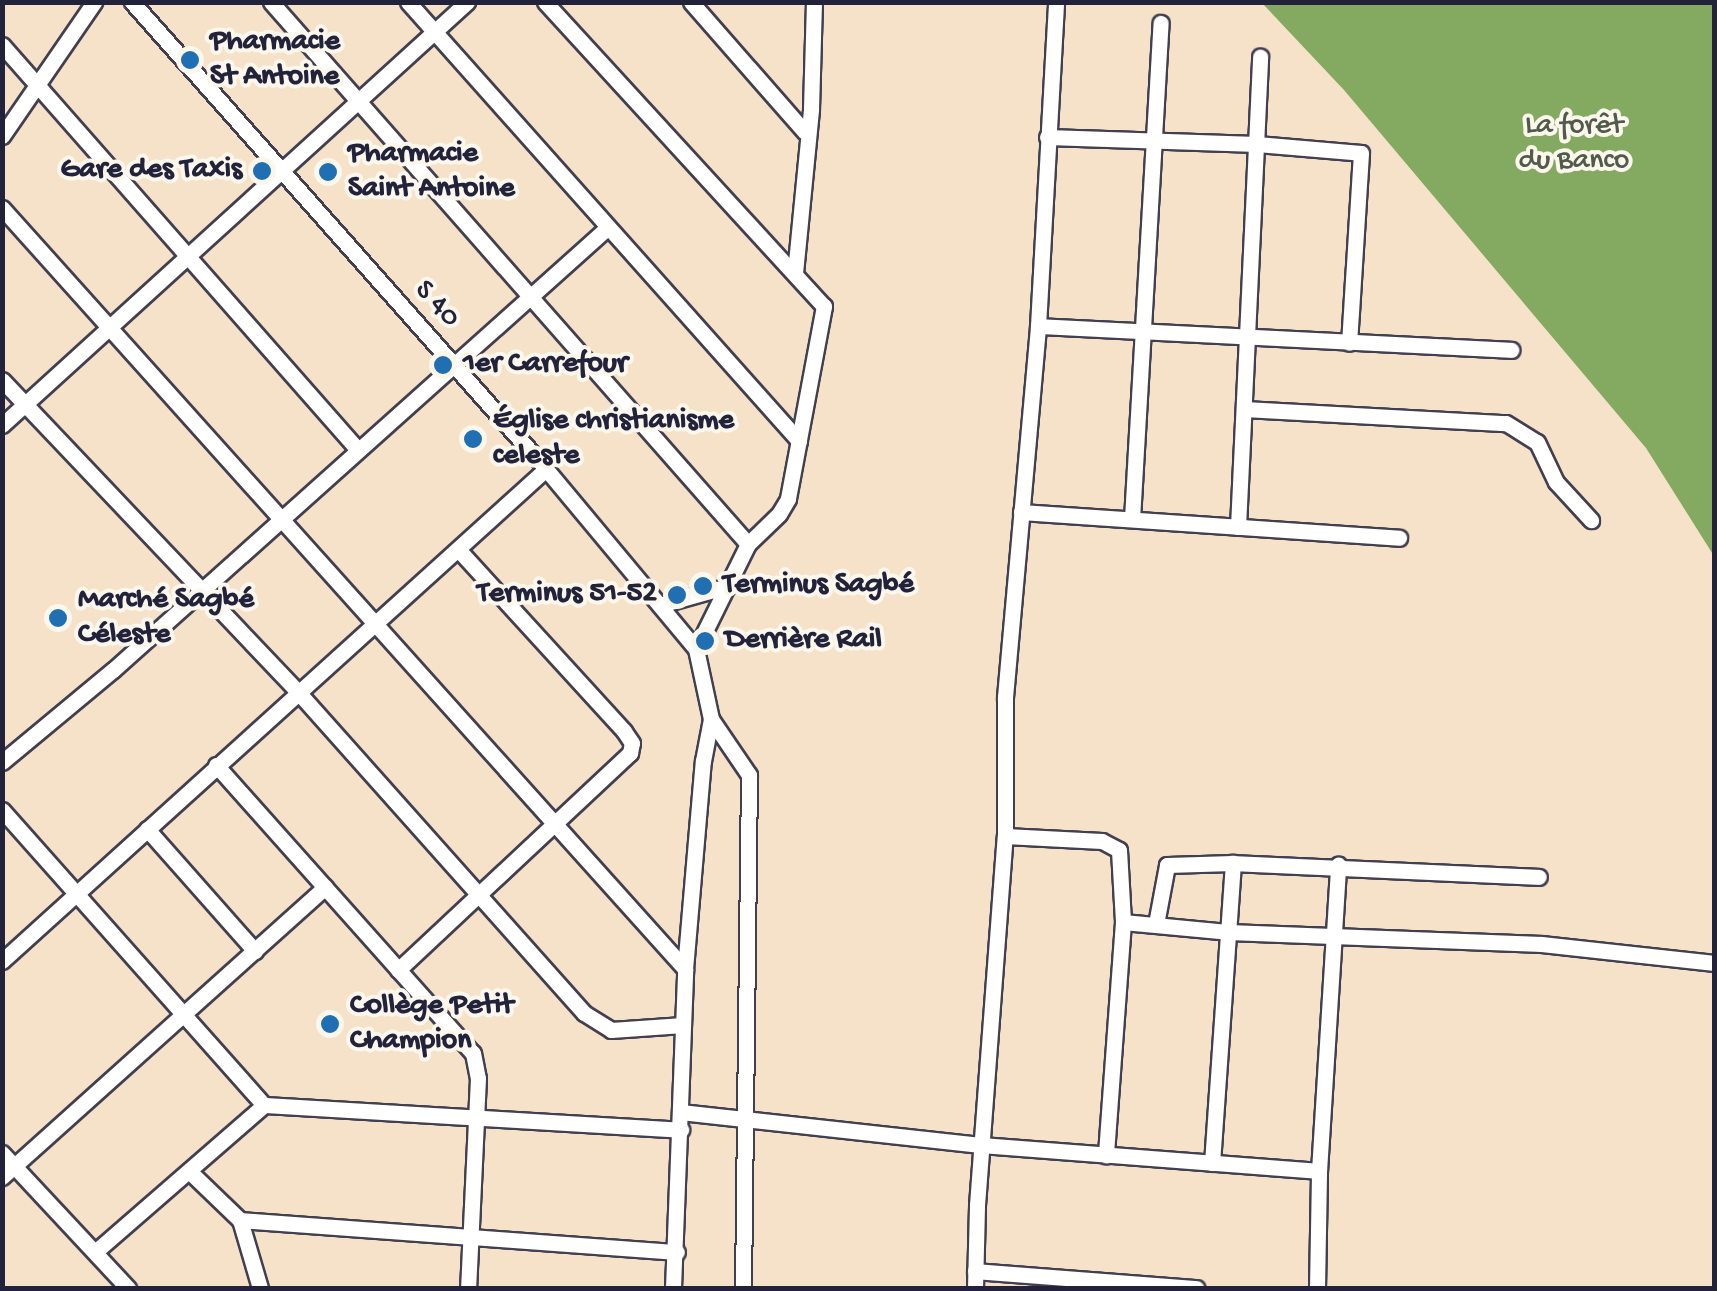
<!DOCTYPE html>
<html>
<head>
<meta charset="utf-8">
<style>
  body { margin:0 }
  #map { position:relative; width:1717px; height:1291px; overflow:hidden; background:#f5e2c8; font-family:"Gochi Hand",sans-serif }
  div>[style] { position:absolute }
  .forest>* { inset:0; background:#83aa60 }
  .roads { filter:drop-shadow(2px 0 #423f50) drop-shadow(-2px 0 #423f50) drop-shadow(0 2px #423f50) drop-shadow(0 -2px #423f50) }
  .minor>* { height:15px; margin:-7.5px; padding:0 7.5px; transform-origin:7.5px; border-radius:7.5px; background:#fff }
  .dots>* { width:28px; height:28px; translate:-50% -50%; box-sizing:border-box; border:5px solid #fbf7ec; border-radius:50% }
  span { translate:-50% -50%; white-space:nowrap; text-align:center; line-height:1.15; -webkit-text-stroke:8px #fbf7ec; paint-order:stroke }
  .poi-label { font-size:30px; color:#22223b; font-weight:700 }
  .left { translate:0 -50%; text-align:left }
  .right { translate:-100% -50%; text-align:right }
  .park-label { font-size:30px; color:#505b4c }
  .street-label { font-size:30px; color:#22223b }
  .frame { position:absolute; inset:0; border:5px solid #22223b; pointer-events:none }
</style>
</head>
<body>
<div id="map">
  <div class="forest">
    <div style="clip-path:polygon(1262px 3px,1714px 3px,1714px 556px,1646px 448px,1344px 90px)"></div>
  </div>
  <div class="roads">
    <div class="minor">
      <div style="left:132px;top:2px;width:624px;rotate:48.44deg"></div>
      <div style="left:546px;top:469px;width:234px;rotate:50.2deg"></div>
      <div style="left:271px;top:2px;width:722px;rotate:48.65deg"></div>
      <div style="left:408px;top:2px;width:588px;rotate:48.31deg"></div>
      <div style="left:545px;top:2px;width:413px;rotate:47.5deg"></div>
      <div style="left:824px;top:306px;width:196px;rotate:100.6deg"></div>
      <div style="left:788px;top:499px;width:17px;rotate:121deg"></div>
      <div style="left:779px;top:514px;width:43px;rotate:135.9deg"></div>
      <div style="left:748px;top:544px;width:117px;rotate:116.3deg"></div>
      <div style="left:696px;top:649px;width:72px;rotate:77.9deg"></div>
      <div style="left:711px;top:719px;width:68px;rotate:55.8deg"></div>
      <div style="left:749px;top:775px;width:513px;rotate:90.67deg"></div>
      <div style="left:691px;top:2px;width:173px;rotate:48.8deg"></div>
      <div style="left:2px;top:45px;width:539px;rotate:48.68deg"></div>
      <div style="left:2px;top:136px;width:163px;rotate:-55.5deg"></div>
      <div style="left:1047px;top:137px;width:210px;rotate:1.9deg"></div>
      <div style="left:1257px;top:144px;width:104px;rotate:4.9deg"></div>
      <div style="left:1361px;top:153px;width:190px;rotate:93.6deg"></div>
      <div style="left:2px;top:208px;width:1023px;rotate:48.09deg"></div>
      <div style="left:795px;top:273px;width:165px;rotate:-84.4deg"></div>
      <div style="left:811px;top:109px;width:107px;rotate:-88.4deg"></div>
      <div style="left:1038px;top:326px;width:474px;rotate:2.9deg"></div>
      <div style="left:2px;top:380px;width:430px;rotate:46.5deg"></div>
      <div style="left:298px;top:692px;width:430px;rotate:48.3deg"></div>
      <div style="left:584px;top:1013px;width:32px;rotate:32deg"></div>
      <div style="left:611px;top:1030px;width:72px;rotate:-4deg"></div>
      <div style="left:1244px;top:409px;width:262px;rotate:3.1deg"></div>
      <div style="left:1506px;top:423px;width:36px;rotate:32deg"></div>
      <div style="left:1537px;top:442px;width:44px;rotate:64.6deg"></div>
      <div style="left:1556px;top:482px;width:52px;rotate:47.4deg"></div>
      <div style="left:2px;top:425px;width:629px;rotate:-42.29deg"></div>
      <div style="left:1021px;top:512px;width:379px;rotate:3.9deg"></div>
      <div style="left:1132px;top:519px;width:497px;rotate:-86.7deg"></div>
      <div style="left:1238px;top:527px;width:471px;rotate:-87.3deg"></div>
      <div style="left:660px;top:605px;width:71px;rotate:-15.6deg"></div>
      <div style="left:2px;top:762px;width:144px;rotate:-39.7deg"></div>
      <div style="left:113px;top:670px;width:663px;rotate:-41.82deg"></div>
      <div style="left:216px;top:765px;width:386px;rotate:48.3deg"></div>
      <div style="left:473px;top:1053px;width:25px;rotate:79deg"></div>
      <div style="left:478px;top:1078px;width:210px;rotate:92.7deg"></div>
      <div style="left:2px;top:810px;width:395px;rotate:48.4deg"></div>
      <div style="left:147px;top:829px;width:163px;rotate:48.5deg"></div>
      <div style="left:1005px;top:836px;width:97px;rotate:3deg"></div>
      <div style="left:1102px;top:841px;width:19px;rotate:28deg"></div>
      <div style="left:1119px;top:850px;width:72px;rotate:86.8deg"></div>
      <div style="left:1123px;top:922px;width:234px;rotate:94.2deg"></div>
      <div style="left:1123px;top:922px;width:105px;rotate:5.4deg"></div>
      <div style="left:1228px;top:932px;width:314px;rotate:2.2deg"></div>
      <div style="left:1542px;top:944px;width:173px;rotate:6.3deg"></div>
      <div style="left:1156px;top:924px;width:60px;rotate:-79.4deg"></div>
      <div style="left:1167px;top:865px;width:66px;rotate:-1.7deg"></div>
      <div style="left:2px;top:961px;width:733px;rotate:-42.13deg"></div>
      <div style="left:398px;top:970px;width:318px;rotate:-43.1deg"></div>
      <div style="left:630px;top:753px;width:10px;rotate:-79deg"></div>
      <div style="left:632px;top:743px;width:14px;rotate:-124deg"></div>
      <div style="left:624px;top:731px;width:246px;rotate:-132.4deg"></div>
      <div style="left:681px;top:1112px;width:303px;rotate:6.3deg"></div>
      <div style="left:982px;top:1145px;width:338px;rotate:4.4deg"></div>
      <div style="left:2px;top:1153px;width:185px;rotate:47deg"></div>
      <div style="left:1212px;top:1163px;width:301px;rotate:-86deg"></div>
      <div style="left:1233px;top:863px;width:306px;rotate:2.6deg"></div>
      <div style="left:189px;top:1171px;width:71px;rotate:43.9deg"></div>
      <div style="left:240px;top:1220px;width:71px;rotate:73.6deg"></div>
      <div style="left:2px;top:1177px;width:434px;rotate:-41.9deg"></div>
      <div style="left:240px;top:1220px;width:438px;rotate:4.2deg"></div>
      <div style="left:95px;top:1252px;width:224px;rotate:-41deg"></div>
      <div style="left:264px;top:1105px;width:418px;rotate:3.4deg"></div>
      <div style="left:975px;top:1271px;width:222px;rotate:4.4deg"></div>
      <div style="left:673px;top:1288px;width:319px;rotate:-87.8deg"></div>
      <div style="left:685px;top:969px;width:209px;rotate:-85.1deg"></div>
      <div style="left:703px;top:761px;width:43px;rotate:-79.2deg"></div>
      <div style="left:975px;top:1288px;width:83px;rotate:-88.6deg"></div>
      <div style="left:977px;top:1205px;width:370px;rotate:-85.7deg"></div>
      <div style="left:1005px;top:836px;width:139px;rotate:-90deg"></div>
      <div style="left:1005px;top:697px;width:372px;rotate:-84.9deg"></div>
      <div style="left:1038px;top:326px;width:324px;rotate:-86.8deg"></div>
      <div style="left:1317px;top:1288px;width:117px;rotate:-89deg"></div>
      <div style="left:1319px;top:1171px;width:307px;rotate:-86.4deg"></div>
    </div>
  </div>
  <div class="dots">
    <div style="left:190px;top:60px;background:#1f6fb2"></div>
    <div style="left:262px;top:171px;background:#1f6fb2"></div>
    <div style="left:328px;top:172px;background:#1f6fb2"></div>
    <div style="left:443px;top:365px;background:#1f6fb2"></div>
    <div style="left:473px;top:439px;background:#1f6fb2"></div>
    <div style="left:703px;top:586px;background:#1f6fb2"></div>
    <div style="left:677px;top:595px;background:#1f6fb2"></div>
    <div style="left:58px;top:618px;background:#1f6fb2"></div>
    <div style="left:705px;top:641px;background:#1f6fb2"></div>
    <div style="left:330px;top:1024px;background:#1f6fb2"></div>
  </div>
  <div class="poi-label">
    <span class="left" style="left:210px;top:60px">Pharmacie<br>St Antoine</span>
    <span class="left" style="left:348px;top:172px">Pharmacie<br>Saint Antoine</span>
    <span class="right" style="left:242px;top:171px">Gare des Taxis</span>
    <span class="left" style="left:463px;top:365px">1er Carrefour</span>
    <span class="left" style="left:493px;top:439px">Église christianisme<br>celeste</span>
    <span class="left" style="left:723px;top:586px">Terminus Sagbé</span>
    <span class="right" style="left:657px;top:595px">Terminus 51-52</span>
    <span class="left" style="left:78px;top:618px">Marché Sagbé<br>Céleste</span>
    <span class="left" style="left:725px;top:641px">Derrière Rail</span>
    <span class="left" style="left:350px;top:1024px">Collège Petit<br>Champion</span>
  </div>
  <div class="park-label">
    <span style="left:1574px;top:144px">La forêt<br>du Banco</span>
  </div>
  <div class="street-label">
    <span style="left:436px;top:305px;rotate:47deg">S 40</span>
  </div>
  <div class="frame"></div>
</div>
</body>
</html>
